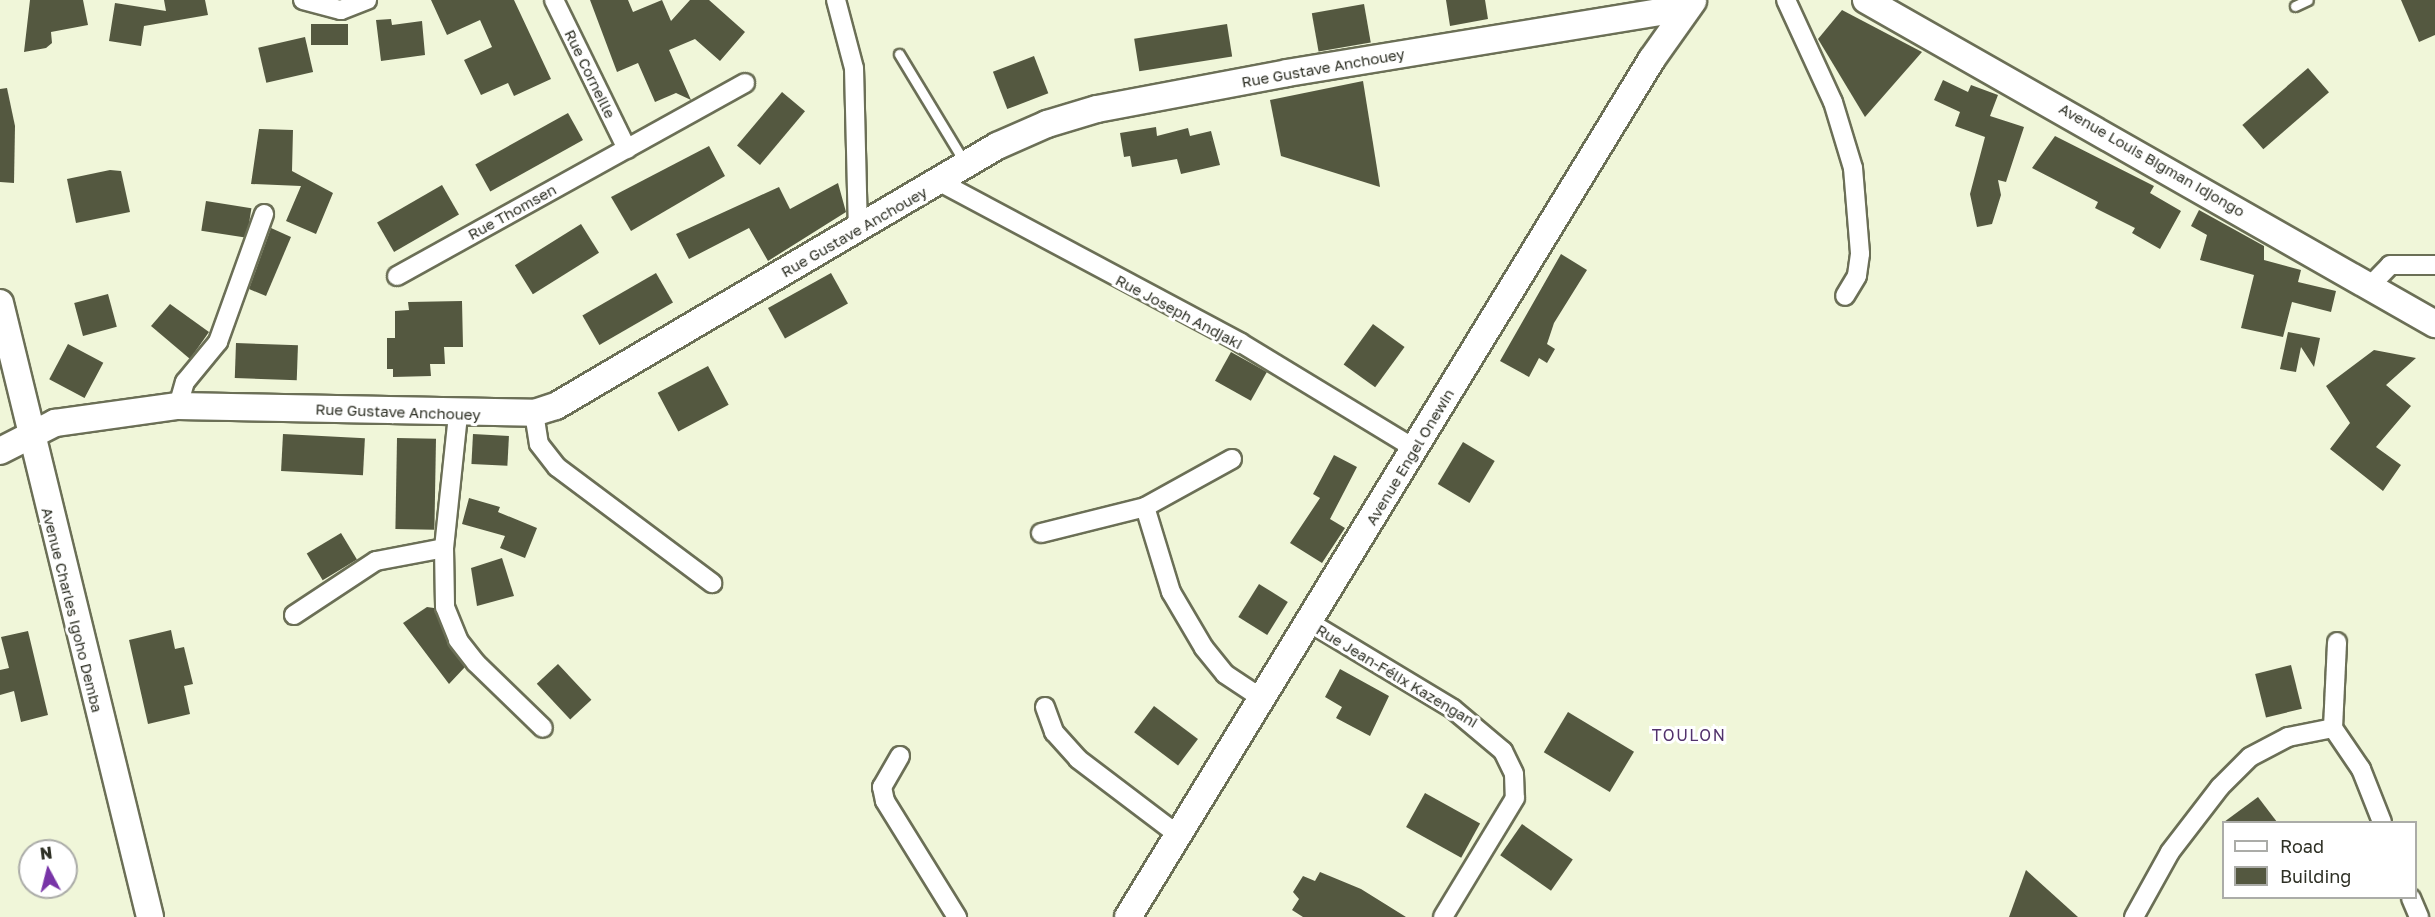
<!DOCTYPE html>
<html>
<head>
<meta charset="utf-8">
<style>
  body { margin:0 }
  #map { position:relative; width:2435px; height:917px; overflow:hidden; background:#f0f6d9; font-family:"Golos Text",sans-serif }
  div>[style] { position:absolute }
  .building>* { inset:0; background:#545840; transform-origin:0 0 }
  .roads { filter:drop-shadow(2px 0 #6b6f56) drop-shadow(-2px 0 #6b6f56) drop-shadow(0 2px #6b6f56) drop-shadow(0 -2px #6b6f56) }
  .lane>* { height:9px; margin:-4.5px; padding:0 4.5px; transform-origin:4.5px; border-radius:4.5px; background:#fff }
  .street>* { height:18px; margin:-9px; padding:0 9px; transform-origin:9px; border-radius:9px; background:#fff }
  .secondary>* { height:26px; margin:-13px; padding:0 13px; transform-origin:13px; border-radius:13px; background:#fff }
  span { translate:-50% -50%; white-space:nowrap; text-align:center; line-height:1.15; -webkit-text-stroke:6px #fff; paint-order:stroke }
  .street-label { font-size:15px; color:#2e3025 }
  .neighbourhood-label { font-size:16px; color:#52326c; letter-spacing:1.5px }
  .legend { position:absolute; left:2222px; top:821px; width:195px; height:78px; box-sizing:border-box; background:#fff; border:2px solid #abaca8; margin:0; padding:8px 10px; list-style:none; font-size:18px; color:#2e3025 }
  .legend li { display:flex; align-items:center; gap:12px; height:30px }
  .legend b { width:30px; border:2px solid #abaca8 }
  .north { position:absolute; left:18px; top:839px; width:60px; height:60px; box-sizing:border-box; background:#fff; border:2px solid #abaca8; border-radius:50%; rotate:353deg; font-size:16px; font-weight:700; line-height:24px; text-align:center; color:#2e3025 }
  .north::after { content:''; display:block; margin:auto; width:21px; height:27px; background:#7834a7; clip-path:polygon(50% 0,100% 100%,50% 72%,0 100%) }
</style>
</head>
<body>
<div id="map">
  <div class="building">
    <div style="clip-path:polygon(30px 0,83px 0,88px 25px,51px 32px,52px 43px,46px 48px,24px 52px)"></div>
    <div style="clip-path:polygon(164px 0,205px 0,208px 15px,144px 26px,141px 46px,109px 41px,115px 3px,166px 11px)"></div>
    <div style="clip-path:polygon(431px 0,514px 0,551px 79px,514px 96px,508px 83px,481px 95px,464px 60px,492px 47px,480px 20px,447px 35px)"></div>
    <div style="clip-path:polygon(590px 0,628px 0,633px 12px,662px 0,671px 21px,690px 0,709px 0,745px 32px,720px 61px,695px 39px,669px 50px,691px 100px,676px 93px,655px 102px,638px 63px,617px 72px)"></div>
    <div style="clip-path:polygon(1446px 0,1485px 0,1488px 19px,1450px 26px)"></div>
    <div style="clip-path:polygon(2401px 0,2435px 0,2435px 35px,2419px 42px)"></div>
    <div style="left:1364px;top:4px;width:39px;height:53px;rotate:80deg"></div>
    <div style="clip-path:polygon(1842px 10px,1922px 52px,1865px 117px,1818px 39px)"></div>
    <div style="clip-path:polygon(391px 19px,392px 25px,422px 21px,425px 55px,381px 61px,376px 20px)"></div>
    <div style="left:348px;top:24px;width:21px;height:37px;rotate:90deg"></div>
    <div style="left:1227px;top:24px;width:33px;height:94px;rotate:81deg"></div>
    <div style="left:305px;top:37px;width:36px;height:48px;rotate:77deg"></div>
    <div style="left:1034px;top:56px;width:40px;height:44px;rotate:69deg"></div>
    <div style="left:2308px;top:68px;width:32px;height:87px;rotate:49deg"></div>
    <div style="clip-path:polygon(1943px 80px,1968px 92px,1971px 85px,1998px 95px,1990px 116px,2024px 127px,2006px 182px,1998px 180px,2001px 195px,1992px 224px,1977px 227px,1970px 194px,1985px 137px,1955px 126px,1960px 112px,1934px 100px)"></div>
    <div style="clip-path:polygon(1363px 81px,1380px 187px,1281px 156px,1270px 100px)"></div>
    <div style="clip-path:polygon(7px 88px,15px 126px,14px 183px,0 182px,0 89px)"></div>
    <div style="left:782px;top:92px;width:30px;height:70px;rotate:40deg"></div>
    <div style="left:568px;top:113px;width:31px;height:106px;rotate:61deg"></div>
    <div style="clip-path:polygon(1156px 127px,1157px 136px,1188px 128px,1190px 136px,1211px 131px,1220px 165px,1181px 174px,1177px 159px,1132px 167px,1130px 156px,1124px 157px,1120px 133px)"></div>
    <div style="clip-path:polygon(259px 129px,293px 130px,292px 171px,333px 193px,316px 234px,286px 221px,301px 186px,251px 184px)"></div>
    <div style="clip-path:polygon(2055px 136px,2154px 186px,2150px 193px,2181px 211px,2160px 249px,2132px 233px,2135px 228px,2095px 208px,2098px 202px,2032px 168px)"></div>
    <div style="clip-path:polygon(709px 146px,725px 176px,631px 231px,611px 197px)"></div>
    <div style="clip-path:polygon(110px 170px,121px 171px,130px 212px,76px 223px,67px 179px)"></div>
    <div style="clip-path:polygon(838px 183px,846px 212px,768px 261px,749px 228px,689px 259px,676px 234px,779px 187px,790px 209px)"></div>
    <div style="left:442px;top:185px;width:34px;height:75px;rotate:60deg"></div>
    <div style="left:206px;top:201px;width:46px;height:30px;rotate:9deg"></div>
    <div style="clip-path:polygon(2199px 210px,2264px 246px,2264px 260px,2301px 270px,2298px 282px,2336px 291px,2331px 312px,2292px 302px,2283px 337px,2241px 328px,2254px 275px,2200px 260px,2207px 235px,2191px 226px)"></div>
    <div style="left:581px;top:224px;width:34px;height:78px;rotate:58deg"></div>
    <div style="clip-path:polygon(271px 228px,291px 237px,266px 296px,249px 289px)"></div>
    <div style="clip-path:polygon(1561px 254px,1587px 270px,1554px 323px,1547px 344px,1555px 349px,1547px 363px,1539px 358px,1529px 377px,1500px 361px)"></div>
    <div style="left:656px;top:273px;width:34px;height:85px;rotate:60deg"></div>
    <div style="left:831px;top:273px;width:35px;height:72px;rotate:61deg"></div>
    <div style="left:108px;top:294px;width:34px;height:35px;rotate:75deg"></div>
    <div style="clip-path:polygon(462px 301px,463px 347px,444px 347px,445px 364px,430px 364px,431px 376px,393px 377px,393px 369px,387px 369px,387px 338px,395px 338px,395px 311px,409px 310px,408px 302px)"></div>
    <div style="clip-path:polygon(170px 304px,209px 332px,190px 359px,151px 326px)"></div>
    <div style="left:1373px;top:324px;width:39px;height:50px;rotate:36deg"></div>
    <div style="clip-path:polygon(2288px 332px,2320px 338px,2314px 367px,2301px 347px,2296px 372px,2280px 369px)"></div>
    <div style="left:236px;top:343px;width:62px;height:35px;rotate:2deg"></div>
    <div style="left:68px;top:344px;width:40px;height:40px;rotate:28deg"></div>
    <div style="clip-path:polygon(2374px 350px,2416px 358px,2386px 385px,2411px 406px,2376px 447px,2401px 465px,2383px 491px,2330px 449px,2350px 423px,2326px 386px)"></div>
    <div style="left:1231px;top:352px;width:41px;height:33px;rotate:29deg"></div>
    <div style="left:708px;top:366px;width:44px;height:57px;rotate:62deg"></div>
    <div style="left:283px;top:434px;width:82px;height:37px;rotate:3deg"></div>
    <div style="left:473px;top:434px;width:36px;height:30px;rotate:3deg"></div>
    <div style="left:397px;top:438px;width:39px;height:91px;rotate:1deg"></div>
    <div style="left:1463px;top:442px;width:37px;height:49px;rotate:31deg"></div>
    <div style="clip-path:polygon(1334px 455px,1357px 467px,1330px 519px,1345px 528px,1322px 563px,1290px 543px,1320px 498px,1313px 494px)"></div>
    <div style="clip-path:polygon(469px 498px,500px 507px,498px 512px,537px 528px,525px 558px,500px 548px,505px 536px,462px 524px)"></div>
    <div style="left:341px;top:533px;width:31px;height:40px;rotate:59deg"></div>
    <div style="clip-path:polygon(502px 558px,514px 596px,477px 606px,471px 568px)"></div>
    <div style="left:1259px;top:584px;width:34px;height:39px;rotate:32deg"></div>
    <div style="clip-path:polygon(427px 607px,434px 608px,448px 644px,465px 667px,449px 684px,403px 623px)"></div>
    <div style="clip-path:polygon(171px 630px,175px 649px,184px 647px,193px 684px,184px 686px,190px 714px,148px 724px,129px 640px)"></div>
    <div style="clip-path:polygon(28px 631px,48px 715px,21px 722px,14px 691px,0 695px,0 670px,9px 668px,1px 637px)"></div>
    <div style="left:558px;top:664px;width:49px;height:29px;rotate:47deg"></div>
    <div style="left:2291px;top:665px;width:45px;height:37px;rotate:76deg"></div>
    <div style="clip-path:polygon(1340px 669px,1389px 696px,1370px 736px,1336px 718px,1342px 707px,1325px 697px)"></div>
    <div style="left:1154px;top:706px;width:55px;height:33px;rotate:37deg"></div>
    <div style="left:1568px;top:712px;width:77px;height:47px;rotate:31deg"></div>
    <div style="left:1425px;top:793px;width:63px;height:39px;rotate:29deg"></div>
    <div style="clip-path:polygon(2258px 797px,2277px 822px,2224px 822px)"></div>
    <div style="left:1522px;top:824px;width:62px;height:38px;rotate:35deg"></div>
    <div style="clip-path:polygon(2026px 870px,2078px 917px,2009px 917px)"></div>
    <div style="clip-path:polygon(1320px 872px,1361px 889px,1406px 917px,1303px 917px,1292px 910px,1299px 899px,1293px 892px,1303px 876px,1315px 881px)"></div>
  </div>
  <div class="roads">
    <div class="lane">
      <div style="left:2295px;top:6px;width:14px;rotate:-25deg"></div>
      <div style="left:899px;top:54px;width:127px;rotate:58.8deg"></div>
    </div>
    <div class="street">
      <div style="left:303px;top:0;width:39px;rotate:15deg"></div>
      <div style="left:341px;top:10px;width:28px;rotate:-21deg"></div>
      <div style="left:554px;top:0;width:166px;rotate:63.9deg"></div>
      <div style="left:836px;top:0;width:70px;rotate:75.2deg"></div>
      <div style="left:854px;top:68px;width:161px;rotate:88.6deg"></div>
      <div style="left:1786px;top:0;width:112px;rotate:65.3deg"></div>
      <div style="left:1833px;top:102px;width:69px;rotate:73.1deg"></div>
      <div style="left:1853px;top:168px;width:86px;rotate:85.3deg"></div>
      <div style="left:1860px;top:254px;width:22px;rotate:98deg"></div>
      <div style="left:1857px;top:276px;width:23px;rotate:121deg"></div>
      <div style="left:940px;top:182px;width:341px;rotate:28.1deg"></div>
      <div style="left:1241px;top:343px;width:204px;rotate:31.3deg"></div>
      <div style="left:397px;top:276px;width:398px;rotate:-29deg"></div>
      <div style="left:2370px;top:286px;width:29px;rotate:-46deg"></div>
      <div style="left:2390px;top:265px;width:45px"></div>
      <div style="left:178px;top:406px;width:25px;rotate:-74deg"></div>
      <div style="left:185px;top:382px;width:52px;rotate:-50.5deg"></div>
      <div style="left:218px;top:342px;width:136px;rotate:-70.2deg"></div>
      <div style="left:534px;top:413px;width:31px;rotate:81deg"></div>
      <div style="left:539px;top:444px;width:29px;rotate:52deg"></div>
      <div style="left:557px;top:467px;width:194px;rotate:36.8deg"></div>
      <div style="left:458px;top:415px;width:134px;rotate:96deg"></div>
      <div style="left:444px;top:548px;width:59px;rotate:89deg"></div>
      <div style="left:445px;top:607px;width:35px;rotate:68deg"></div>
      <div style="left:458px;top:640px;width:29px;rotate:52deg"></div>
      <div style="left:476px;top:663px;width:93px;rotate:44.1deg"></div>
      <div style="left:1232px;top:459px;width:99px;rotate:151.1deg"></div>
      <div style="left:1145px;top:507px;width:89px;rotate:73deg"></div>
      <div style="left:1171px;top:592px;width:65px;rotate:59.5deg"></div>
      <div style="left:1204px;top:648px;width:33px;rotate:51deg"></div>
      <div style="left:1225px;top:674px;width:43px;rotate:33.7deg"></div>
      <div style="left:1041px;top:533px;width:107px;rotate:-14deg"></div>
      <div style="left:294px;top:615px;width:98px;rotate:-33.4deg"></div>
      <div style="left:376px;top:561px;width:69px;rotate:-10.8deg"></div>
      <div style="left:1309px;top:622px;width:168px;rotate:31.1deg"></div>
      <div style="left:1453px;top:709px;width:65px;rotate:40deg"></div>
      <div style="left:1503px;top:751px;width:25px;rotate:64deg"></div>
      <div style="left:1514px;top:774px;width:24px;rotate:88deg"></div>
      <div style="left:1515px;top:798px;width:139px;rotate:121.2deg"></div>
      <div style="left:1045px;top:707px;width:27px;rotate:70deg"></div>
      <div style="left:1054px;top:732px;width:36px;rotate:48deg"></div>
      <div style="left:1078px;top:759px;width:126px;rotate:37.2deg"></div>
      <div style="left:2333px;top:728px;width:86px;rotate:-87.3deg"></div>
      <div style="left:900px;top:756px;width:36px;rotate:120deg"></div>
      <div style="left:882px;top:787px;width:14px;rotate:78deg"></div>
      <div style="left:885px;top:801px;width:137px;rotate:58.2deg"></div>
      <div style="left:2411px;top:898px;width:21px;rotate:67deg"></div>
      <div style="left:2134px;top:917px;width:74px;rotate:-61deg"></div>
      <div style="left:2170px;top:852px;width:82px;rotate:-52.4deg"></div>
      <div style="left:2220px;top:787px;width:42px;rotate:-45deg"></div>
      <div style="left:2250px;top:757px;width:43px;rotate:-27.8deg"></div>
      <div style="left:2288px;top:737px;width:46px;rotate:-11.3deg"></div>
      <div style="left:2333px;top:728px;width:50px;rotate:55.7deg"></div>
      <div style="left:2361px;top:769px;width:57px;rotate:68.4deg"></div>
    </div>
    <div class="secondary">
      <div style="left:1866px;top:0;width:655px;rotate:29.66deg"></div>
      <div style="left:0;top:303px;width:632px;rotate:76.27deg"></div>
      <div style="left:0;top:451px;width:62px;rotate:-27deg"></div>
      <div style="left:55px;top:423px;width:124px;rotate:-7.9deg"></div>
      <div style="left:178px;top:406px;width:356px;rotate:1.1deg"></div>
      <div style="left:534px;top:413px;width:23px;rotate:-18deg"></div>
      <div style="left:556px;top:406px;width:512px;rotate:-30.52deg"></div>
      <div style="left:997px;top:146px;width:55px;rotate:-23.7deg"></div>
      <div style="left:1047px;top:124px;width:52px;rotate:-16.7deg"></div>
      <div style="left:1097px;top:109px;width:193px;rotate:-10.7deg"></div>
      <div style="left:1287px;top:73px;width:404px;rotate:-9.3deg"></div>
      <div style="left:1128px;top:917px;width:1005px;rotate:-58.59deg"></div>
      <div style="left:1652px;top:59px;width:71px;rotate:-54.7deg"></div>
    </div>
  </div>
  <div class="street-label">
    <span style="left:1323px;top:68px;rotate:-10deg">Rue Gustave Anchouey</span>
    <span style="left:590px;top:74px;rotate:64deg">Rue Corneille</span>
    <span style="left:2152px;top:160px;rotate:30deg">Avenue Louis Bigman Idjongo</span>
    <span style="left:512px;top:212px;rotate:-29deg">Rue Thomsen</span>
    <span style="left:854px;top:232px;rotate:-30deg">Rue Gustave Anchouey</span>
    <span style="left:1179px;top:312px;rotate:28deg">Rue Joseph Andjaki</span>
    <span style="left:398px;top:412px;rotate:2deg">Rue Gustave Anchouey</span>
    <span style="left:1410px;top:457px;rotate:-59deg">Avenue Engel Onewin</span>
    <span style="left:72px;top:610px;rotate:76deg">Avenue Charles Igoho Demba</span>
    <span style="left:1397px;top:676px;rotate:31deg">Rue Jean-Félix Kazengani</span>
  </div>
  <div class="neighbourhood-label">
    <span style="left:1689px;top:735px">TOULON</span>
  </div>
  <ul class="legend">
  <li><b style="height:8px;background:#fff"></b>Road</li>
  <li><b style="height:16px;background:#545840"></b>Building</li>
  </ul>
  <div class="north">N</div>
</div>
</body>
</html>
